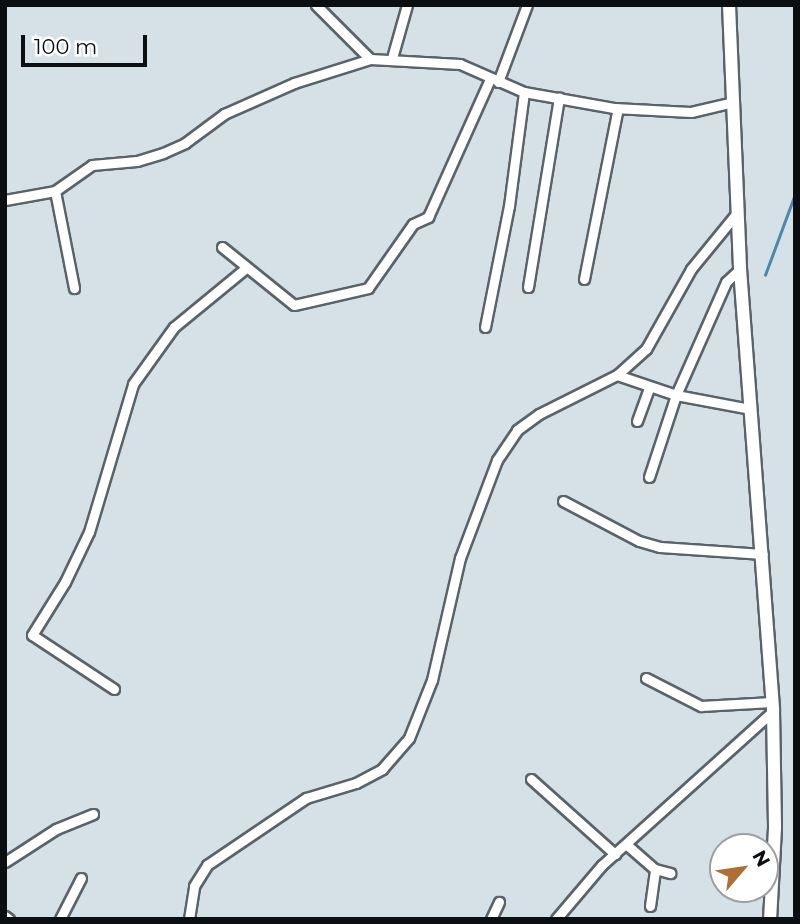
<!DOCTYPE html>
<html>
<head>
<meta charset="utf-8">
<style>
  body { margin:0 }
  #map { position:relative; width:800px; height:924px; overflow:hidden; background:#d5e0e7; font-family:Montserrat,sans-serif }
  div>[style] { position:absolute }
  .stream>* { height:2.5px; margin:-1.25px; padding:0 1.25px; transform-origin:1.25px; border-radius:1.25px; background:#4c88ac }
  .roads { filter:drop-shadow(2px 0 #5a6369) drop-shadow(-2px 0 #5a6369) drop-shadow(0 2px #5a6369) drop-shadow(0 -2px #5a6369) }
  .minor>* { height:9px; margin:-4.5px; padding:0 4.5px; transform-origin:4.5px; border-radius:4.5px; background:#fff }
  .secondary>* { height:12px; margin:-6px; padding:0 6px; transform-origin:6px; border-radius:6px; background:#fff }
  span { translate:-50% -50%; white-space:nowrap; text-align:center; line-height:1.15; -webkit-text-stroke:6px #fff; paint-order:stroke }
  .frame { position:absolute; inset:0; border:7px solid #0b0f11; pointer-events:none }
  .north { position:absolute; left:709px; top:833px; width:70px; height:70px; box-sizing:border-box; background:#fff; border:2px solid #9d9fa0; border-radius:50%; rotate:61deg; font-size:19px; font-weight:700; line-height:28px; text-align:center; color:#0b0f11 }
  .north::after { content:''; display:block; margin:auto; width:24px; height:32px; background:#ae6f36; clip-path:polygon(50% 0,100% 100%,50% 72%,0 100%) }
  .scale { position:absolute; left:21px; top:35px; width:126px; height:32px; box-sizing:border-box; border:4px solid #0b0f11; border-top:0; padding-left:9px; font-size:21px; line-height:24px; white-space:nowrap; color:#0b0f11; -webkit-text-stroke:5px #fff; paint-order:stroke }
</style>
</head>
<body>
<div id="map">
  <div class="stream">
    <div style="left:765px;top:275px;width:86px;rotate:-69.7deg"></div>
  </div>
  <div class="roads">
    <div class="minor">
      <div style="left:316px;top:5px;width:76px;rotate:45deg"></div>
      <div style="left:392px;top:58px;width:55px;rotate:-74.2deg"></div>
      <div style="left:498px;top:82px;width:82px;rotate:-69.4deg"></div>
      <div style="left:55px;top:191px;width:99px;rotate:78.9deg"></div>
      <div style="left:5px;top:200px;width:51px;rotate:-10.2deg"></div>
      <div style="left:55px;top:191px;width:45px;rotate:-35.1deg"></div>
      <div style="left:92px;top:165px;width:45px;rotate:-5.1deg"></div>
      <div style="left:137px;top:161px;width:27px;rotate:-17deg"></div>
      <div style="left:163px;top:153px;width:24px;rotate:-24deg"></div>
      <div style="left:185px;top:143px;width:49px;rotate:-36.6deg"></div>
      <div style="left:224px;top:114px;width:77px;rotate:-23.9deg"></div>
      <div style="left:294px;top:83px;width:80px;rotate:-17.5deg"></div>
      <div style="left:370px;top:59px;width:90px;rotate:3.2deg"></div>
      <div style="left:460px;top:64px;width:70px;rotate:23.6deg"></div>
      <div style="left:524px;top:92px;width:91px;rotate:10.1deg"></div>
      <div style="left:614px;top:108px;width:77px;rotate:3deg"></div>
      <div style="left:691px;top:112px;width:43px;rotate:-13.4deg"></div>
      <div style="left:222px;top:247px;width:92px;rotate:38.9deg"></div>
      <div style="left:294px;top:305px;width:76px;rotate:-12.9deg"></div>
      <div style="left:368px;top:288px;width:78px;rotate:-54.9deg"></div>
      <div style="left:413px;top:224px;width:17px;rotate:-25deg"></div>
      <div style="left:428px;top:217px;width:151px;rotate:-65.8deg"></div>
      <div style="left:584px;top:279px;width:174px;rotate:-78.8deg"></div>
      <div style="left:528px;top:287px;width:192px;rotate:-80.7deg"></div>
      <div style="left:485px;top:327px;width:123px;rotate:-78.8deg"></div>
      <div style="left:509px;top:206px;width:115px;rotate:-82.5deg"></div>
      <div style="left:617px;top:375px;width:62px;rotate:18.7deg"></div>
      <div style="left:676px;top:395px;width:75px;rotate:10.7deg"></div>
      <div style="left:637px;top:421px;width:35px;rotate:-70deg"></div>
      <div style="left:649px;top:477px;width:86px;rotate:-71.8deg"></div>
      <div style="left:676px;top:395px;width:124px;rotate:-66.1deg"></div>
      <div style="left:726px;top:282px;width:19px;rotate:-43deg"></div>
      <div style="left:563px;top:501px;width:86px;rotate:27.8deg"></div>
      <div style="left:639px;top:541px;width:22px;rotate:16deg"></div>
      <div style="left:660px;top:547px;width:103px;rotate:3.9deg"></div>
      <div style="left:646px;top:678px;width:62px;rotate:27deg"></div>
      <div style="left:701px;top:706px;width:71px;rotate:-3.2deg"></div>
      <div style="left:114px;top:689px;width:98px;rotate:-146.6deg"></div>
      <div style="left:32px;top:635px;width:62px;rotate:-58.1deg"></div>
      <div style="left:65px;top:582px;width:55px;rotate:-64.4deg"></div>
      <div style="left:89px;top:532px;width:154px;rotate:-73.4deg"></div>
      <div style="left:133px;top:384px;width:70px;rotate:-54.3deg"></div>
      <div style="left:174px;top:327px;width:94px;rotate:-39.4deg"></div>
      <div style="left:531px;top:779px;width:113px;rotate:41.8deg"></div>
      <div style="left:627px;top:845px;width:37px;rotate:41deg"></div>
      <div style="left:655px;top:869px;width:16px;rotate:15deg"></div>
      <div style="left:5px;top:862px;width:61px;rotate:-32.9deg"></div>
      <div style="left:56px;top:829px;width:40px;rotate:-22deg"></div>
      <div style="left:650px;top:906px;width:37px;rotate:-82deg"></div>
      <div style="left:5px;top:916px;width:5px;rotate:37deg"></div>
      <div style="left:60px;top:919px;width:46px;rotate:-62.9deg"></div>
      <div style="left:189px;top:919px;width:33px;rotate:-81deg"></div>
      <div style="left:194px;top:886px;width:25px;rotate:-58deg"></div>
      <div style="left:207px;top:865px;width:120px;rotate:-34.1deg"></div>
      <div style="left:306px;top:798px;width:52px;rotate:-16.7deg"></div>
      <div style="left:356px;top:783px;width:30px;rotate:-28deg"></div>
      <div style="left:382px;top:769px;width:41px;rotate:-48.9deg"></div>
      <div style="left:409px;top:738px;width:62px;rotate:-68.4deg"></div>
      <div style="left:432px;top:680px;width:125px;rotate:-77.1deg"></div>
      <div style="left:460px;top:558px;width:105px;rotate:-69.3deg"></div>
      <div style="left:497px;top:460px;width:36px;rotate:-56deg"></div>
      <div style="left:517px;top:430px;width:27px;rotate:-36deg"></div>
      <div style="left:539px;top:414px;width:87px;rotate:-26.6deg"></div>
      <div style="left:617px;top:375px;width:39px;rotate:-42deg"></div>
      <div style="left:646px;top:349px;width:92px;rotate:-60.6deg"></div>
      <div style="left:691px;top:269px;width:71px;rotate:-50.7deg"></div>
      <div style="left:491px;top:919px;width:19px;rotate:-65deg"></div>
      <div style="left:556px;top:919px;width:71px;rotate:-49.6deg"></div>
      <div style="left:602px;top:865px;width:230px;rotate:-42deg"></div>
    </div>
    <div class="secondary">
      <div style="left:729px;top:5px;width:264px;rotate:87.6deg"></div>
      <div style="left:740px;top:269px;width:443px;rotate:85.7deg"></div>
      <div style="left:773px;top:711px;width:117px;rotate:89deg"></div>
      <div style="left:775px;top:828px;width:91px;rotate:93.1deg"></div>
    </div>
  </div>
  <div class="frame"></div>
  <div class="north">N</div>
  <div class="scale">100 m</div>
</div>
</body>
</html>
